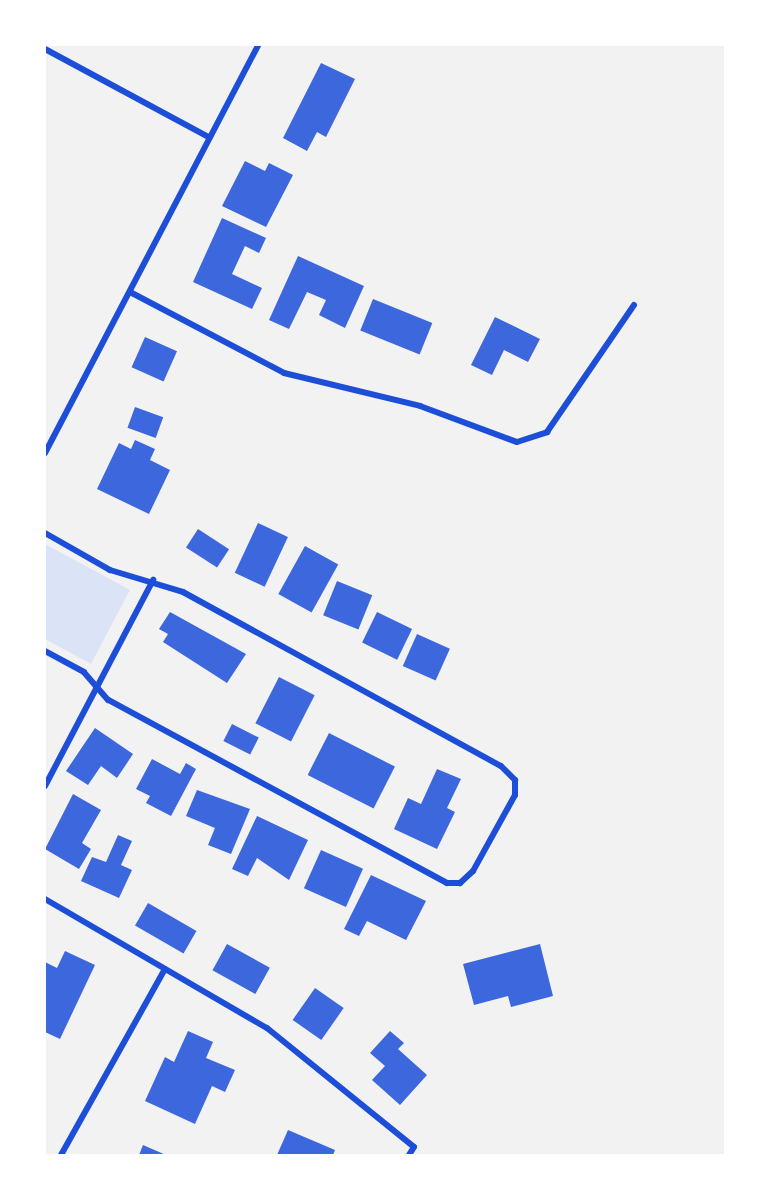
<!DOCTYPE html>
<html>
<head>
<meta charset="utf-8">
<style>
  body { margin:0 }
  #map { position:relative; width:770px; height:1200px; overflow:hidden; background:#f2f2f2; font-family:Ubuntu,sans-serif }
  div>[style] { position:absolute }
  .green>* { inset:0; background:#dbe4f7 }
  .building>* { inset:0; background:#3d67dc; transform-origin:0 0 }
  .minor>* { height:6px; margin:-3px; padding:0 3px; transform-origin:3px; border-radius:3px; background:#1d4ed8 }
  span { translate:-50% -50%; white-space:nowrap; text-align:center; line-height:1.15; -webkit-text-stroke:5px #fff; paint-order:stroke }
  .frame { position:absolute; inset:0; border:46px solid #fff; pointer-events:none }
</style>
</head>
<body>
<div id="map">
  <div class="green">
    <div style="clip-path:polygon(45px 544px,130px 590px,91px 664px,45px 639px)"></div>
  </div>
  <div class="building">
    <div style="clip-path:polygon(321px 63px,355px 79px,326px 137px,317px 132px,307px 151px,283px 138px)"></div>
    <div style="clip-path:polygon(245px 161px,265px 171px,269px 163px,293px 175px,266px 227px,222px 206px)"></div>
    <div style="clip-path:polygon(222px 218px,266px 238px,259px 253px,245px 246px,232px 274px,262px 288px,252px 309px,193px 282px)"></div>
    <div style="clip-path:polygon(298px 256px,364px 286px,345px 328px,319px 315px,326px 300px,307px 292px,289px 329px,269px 320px)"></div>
    <div style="left:373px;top:299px;width:64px;height:34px;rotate:22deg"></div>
    <div style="clip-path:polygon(495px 317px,540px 339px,528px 362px,504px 350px,492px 375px,471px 365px)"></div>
    <div style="left:145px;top:337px;width:35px;height:33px;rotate:24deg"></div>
    <div style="left:135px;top:407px;width:30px;height:22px;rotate:20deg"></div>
    <div style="clip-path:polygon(135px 440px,155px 449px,150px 460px,170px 470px,149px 514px,97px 489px,119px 443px,131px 449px)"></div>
    <div style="left:258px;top:523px;width:33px;height:55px;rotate:25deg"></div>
    <div style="left:198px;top:529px;width:37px;height:22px;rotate:33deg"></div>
    <div style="left:305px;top:546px;width:38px;height:55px;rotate:29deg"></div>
    <div style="left:337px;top:581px;width:38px;height:37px;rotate:22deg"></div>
    <div style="clip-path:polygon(170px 612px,246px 654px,227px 683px,163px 642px,168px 634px,159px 629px)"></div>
    <div style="left:377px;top:612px;width:39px;height:34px;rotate:26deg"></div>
    <div style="left:417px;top:634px;width:36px;height:35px;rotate:24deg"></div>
    <div style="left:279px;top:677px;width:40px;height:52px;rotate:27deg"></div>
    <div style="left:232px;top:724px;width:30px;height:19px;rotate:27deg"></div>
    <div style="clip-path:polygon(95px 728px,133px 754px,117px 778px,101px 766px,88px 785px,66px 771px)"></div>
    <div style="left:329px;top:733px;width:74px;height:47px;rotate:27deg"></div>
    <div style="clip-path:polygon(152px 759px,180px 774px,186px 763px,196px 769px,171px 816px,146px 803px,150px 796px,136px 789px)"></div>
    <div style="clip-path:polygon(437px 769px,461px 779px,447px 808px,455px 812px,437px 849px,394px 829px,408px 798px,421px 804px)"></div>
    <div style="clip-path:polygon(197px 790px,250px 809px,231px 854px,208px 845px,215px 828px,186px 816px)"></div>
    <div style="clip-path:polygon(73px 794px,101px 810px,82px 843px,91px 849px,79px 869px,45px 849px)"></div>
    <div style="clip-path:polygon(257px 816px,308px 840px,289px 880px,257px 858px,248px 876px,232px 869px)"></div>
    <div style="clip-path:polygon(118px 835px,132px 841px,121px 865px,132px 870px,119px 898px,81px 881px,92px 857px,106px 862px)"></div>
    <div style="left:321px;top:850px;width:46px;height:42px;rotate:24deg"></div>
    <div style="clip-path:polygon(371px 875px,426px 901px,406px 940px,367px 921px,359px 936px,344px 929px)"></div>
    <div style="left:148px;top:903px;width:56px;height:26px;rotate:30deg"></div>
    <div style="left:227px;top:944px;width:49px;height:30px;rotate:29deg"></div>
    <div style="clip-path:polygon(540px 944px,553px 996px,511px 1007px,508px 996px,474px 1005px,463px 964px)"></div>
    <div style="clip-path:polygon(65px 951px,95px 965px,60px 1039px,45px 1032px,45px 962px,57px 968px)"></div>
    <div style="left:315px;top:988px;width:35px;height:39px;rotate:35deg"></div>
    <div style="clip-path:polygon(188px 1031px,213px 1042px,206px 1058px,235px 1070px,225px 1092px,212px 1086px,195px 1124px,145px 1101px,165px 1057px,174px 1062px)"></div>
    <div style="clip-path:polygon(390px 1031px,404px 1043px,398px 1049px,427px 1075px,400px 1105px,372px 1080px,385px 1066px,370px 1053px)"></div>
    <div style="clip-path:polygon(288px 1130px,335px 1150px,333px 1155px,277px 1155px)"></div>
    <div style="clip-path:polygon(143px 1145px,166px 1155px,139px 1155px)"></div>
  </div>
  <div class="minor">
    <div style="left:45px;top:49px;width:187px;rotate:28.3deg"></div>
    <div style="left:130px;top:292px;width:174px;rotate:27.7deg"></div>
    <div style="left:284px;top:373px;width:140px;rotate:13.6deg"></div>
    <div style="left:420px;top:406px;width:103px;rotate:20.4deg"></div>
    <div style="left:517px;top:442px;width:32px;rotate:-18deg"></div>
    <div style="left:547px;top:432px;width:154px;rotate:-55.6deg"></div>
    <div style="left:45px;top:453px;width:460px;rotate:-62.4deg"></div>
    <div style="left:45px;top:533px;width:75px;rotate:29.6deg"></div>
    <div style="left:110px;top:570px;width:76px;rotate:16.8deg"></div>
    <div style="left:183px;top:592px;width:362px;rotate:28.7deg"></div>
    <div style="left:501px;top:766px;width:20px;rotate:45deg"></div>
    <div style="left:515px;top:780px;width:15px;rotate:90deg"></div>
    <div style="left:515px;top:795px;width:87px;rotate:118.9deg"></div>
    <div style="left:473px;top:871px;width:18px;rotate:137deg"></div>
    <div style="left:460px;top:883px;width:13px;rotate:180deg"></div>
    <div style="left:447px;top:883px;width:385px;rotate:-151.6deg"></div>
    <div style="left:108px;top:700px;width:37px;rotate:-131deg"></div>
    <div style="left:84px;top:672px;width:44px;rotate:-151.7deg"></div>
    <div style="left:45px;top:786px;width:233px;rotate:-62.3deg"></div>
    <div style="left:45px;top:899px;width:257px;rotate:30.2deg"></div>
    <div style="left:267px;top:1028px;width:189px;rotate:39deg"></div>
    <div style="left:414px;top:1147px;width:9px;rotate:122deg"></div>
    <div style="left:61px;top:1155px;width:213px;rotate:-60.8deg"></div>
  </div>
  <div class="frame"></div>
</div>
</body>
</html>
